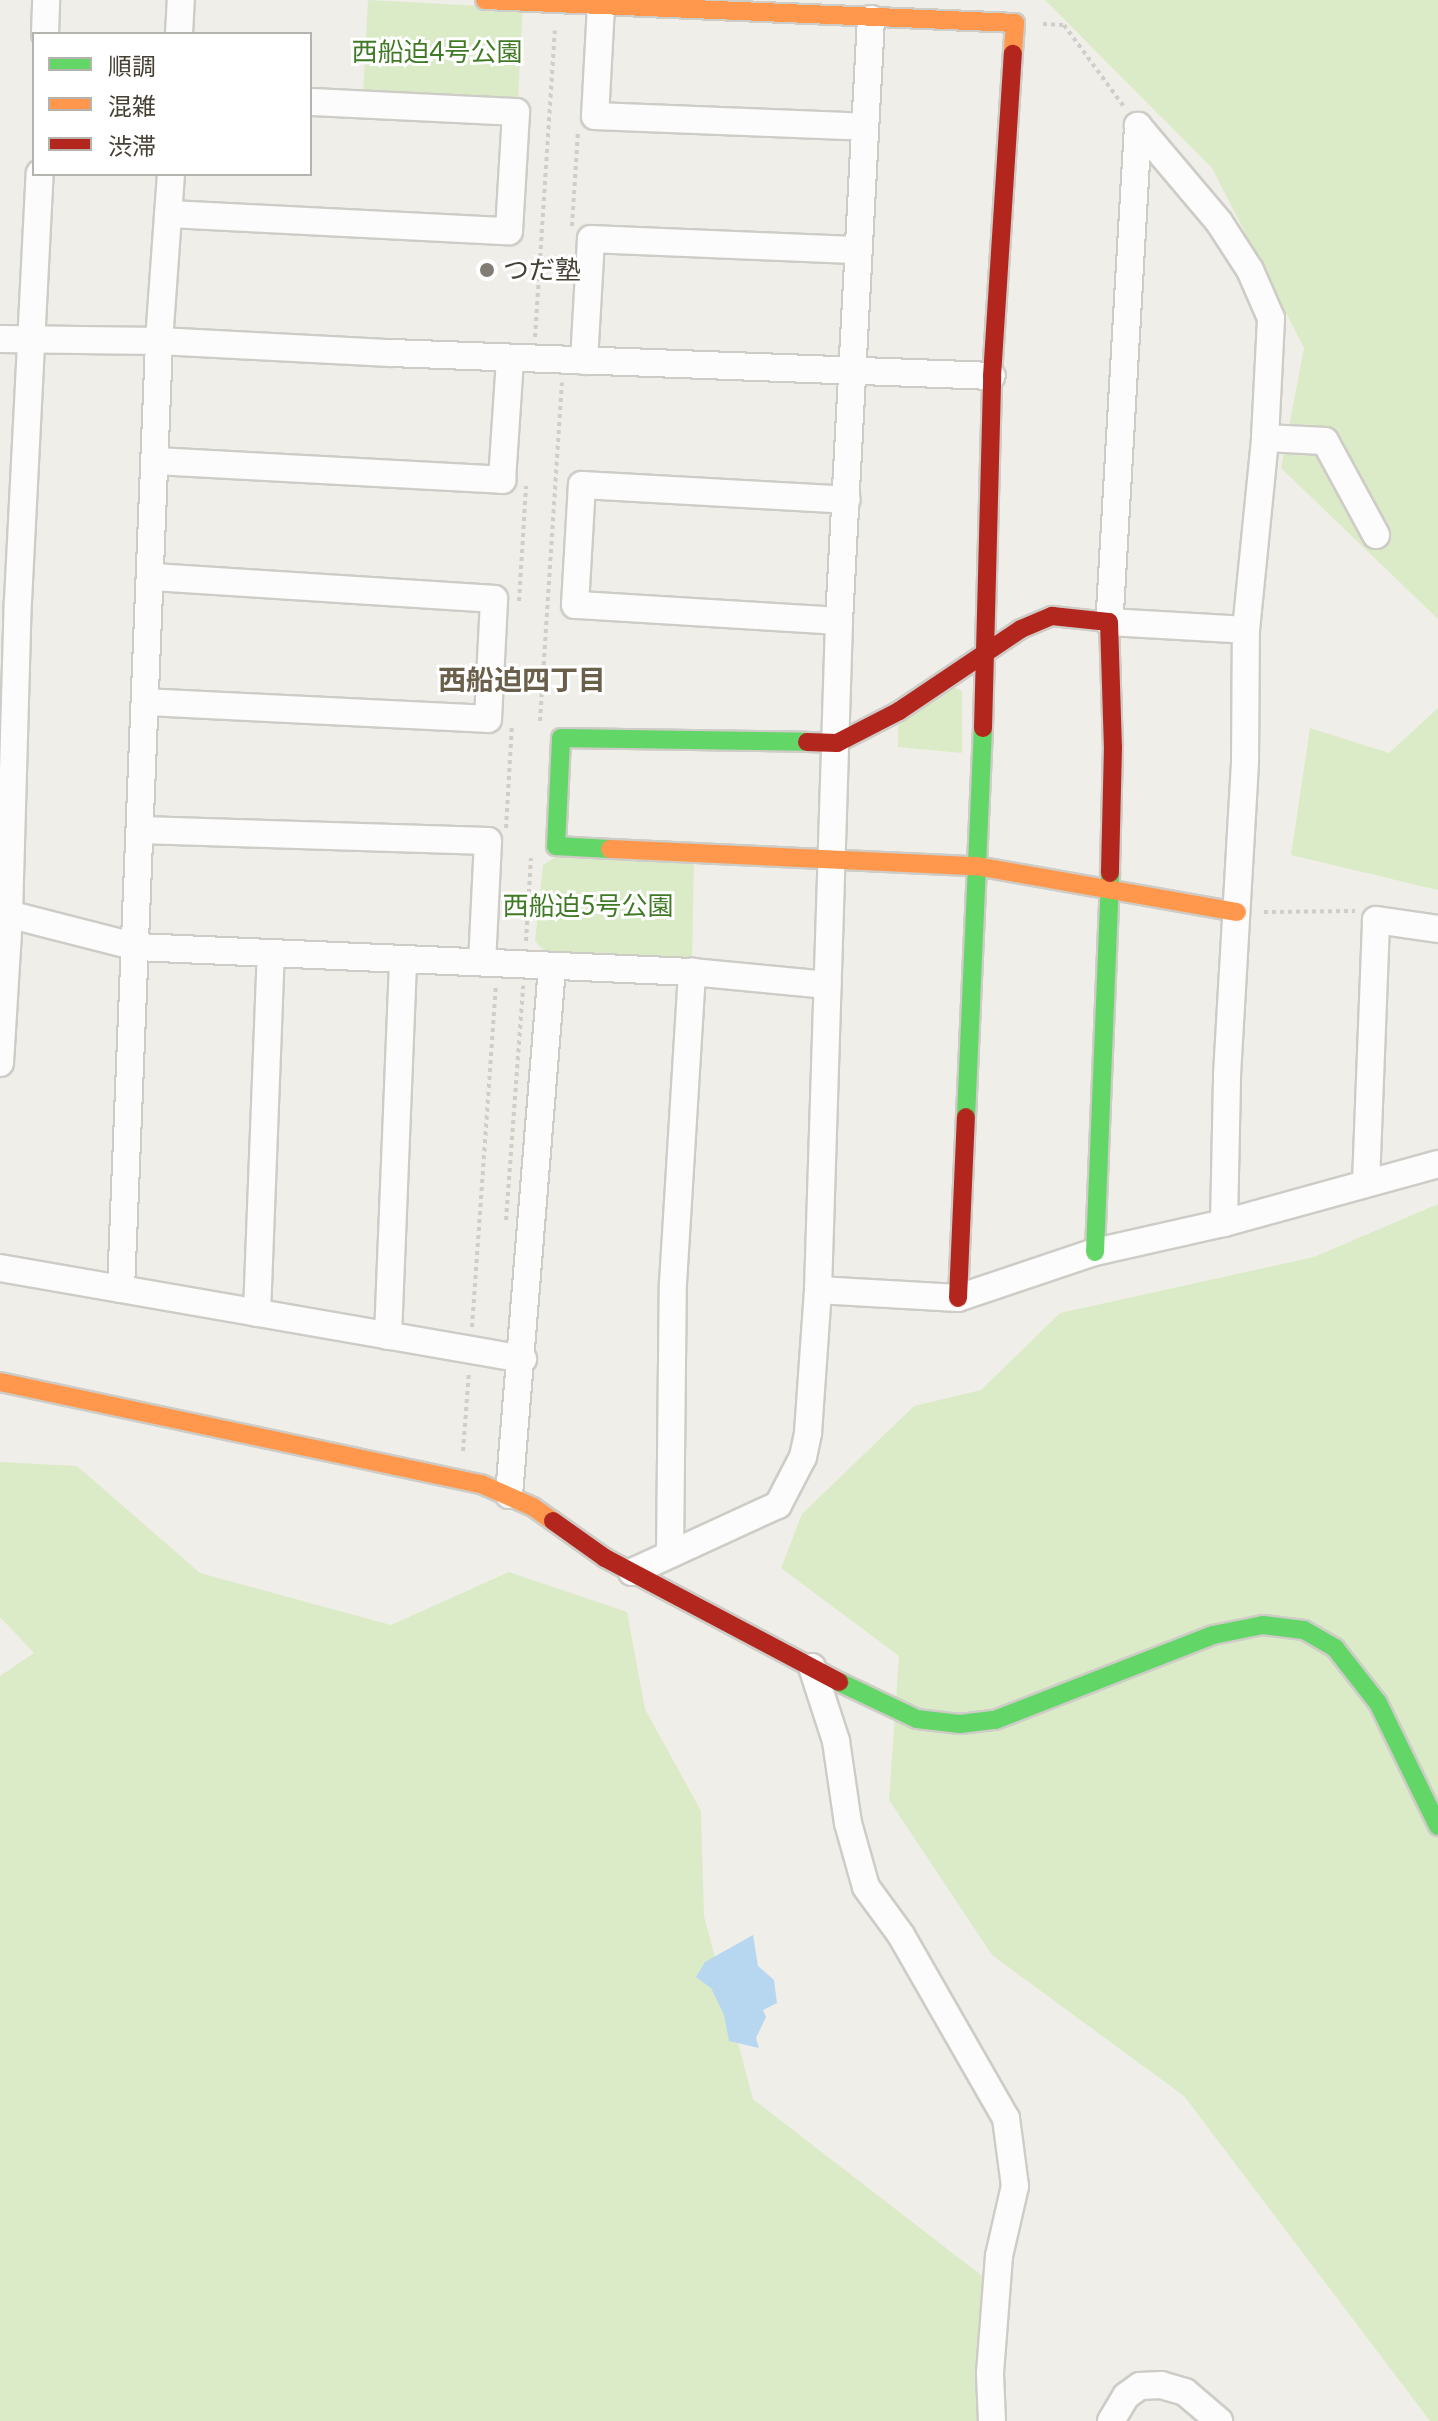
<!DOCTYPE html>
<html>
<head>
<meta charset="utf-8">
<style>
  body { margin:0 }
  #map { position:relative; width:1438px; height:2421px; overflow:hidden; background:#f0eee8; font-family:Lato,"Noto Sans JP",sans-serif }
  div>[style] { position:absolute }
  .green>* { inset:0; background:#dbebc7; transform-origin:0 0 }
  .water>* { inset:0; background:#b7d6f0 }
  .path>* { height:4px; margin-top:-2px; transform-origin:0; background:repeating-linear-gradient(90deg,#d1ceca 0 4px,transparent 0 8px) }
  .roads { filter:drop-shadow(2px 0 #ceccc6) drop-shadow(-2px 0 #ceccc6) drop-shadow(0 2px #ceccc6) drop-shadow(0 -2px #ceccc6) }
  .street>* { height:26px; margin:-13px; padding:0 13px; transform-origin:13px; border-radius:13px; background:#fdfcfc }
  .fast>* { height:18px; margin:-9px; padding:0 9px; transform-origin:9px; border-radius:9px; background:#63d668 }
  .slow>* { height:18px; margin:-9px; padding:0 9px; transform-origin:9px; border-radius:9px; background:#ff974d }
  .jam>* { height:18px; margin:-9px; padding:0 9px; transform-origin:9px; border-radius:9px; background:#b3261e }
  .dots>* { width:22px; height:22px; translate:-50% -50%; box-sizing:border-box; border:4px solid #fff; border-radius:50% }
  span { translate:-50% -50%; white-space:nowrap; text-align:center; line-height:1.15; -webkit-text-stroke:6px #fff; paint-order:stroke }
  .park-label { font-size:26px; color:#407a26 }
  .poi-label { font-size:26px; color:#464035 }
  .left { translate:0 -50%; text-align:left }
  .neighbourhood-label { font-size:28px; color:#695f4b; font-weight:700 }
  .legend { position:absolute; left:32px; top:32px; width:280px; height:144px; box-sizing:border-box; background:#fff; border:2px solid #b5b3ae; margin:0; padding:10px 14px; list-style:none; font-size:24px; color:#464035 }
  .legend li { display:flex; align-items:center; gap:16px; height:40px }
  .legend b { width:40px; border:2px solid #b5b3ae }
</style>
</head>
<body>
<div id="map">
  <div class="green">
    <div style="left:368px;top:0;width:155px;height:98px;rotate:3deg"></div>
    <div style="clip-path:polygon(1045px 0,1438px 0,1438px 619px,1281px 468px,1304px 348px,1212px 168px)"></div>
    <div style="clip-path:polygon(951px 686px,962px 691px,962px 753px,898px 747px,898px 726px)"></div>
    <div style="clip-path:polygon(1438px 708px,1438px 890px,1291px 855px,1310px 728px,1389px 753px)"></div>
    <div style="clip-path:polygon(557px 856px,694px 864px,692px 958px,545px 952px,535px 941px,543px 865px)"></div>
    <div style="clip-path:polygon(1438px 1204px,1438px 2421px,1430px 2421px,1184px 2096px,992px 1955px,889px 1800px,899px 1656px,781px 1568px,802px 1514px,914px 1406px,981px 1390px,1060px 1313px,1314px 1257px)"></div>
    <div style="clip-path:polygon(0 1462px,77px 1466px,200px 1573px,391px 1625px,509px 1572px,627px 1612px,645px 1709px,701px 1811px,704px 1916px,753px 2099px,990px 2282px,978px 2421px,0 2421px,0 1676px,34px 1653px,0 1617px)"></div>
  </div>
  <div class="water">
    <div style="clip-path:polygon(753px 1935px,758px 1966px,774px 1980px,777px 2003px,763px 2010px,766px 2017px,756px 2038px,759px 2048px,729px 2041px,724px 2015px,711px 1988px,696px 1977px,705px 1962px)"></div>
  </div>
  <div class="path">
    <div style="left:1043px;top:24px;width:21px;rotate:3deg"></div>
    <div style="left:1064px;top:25px;width:103px;rotate:53.7deg"></div>
    <div style="left:572px;top:226px;width:95px;rotate:-86.4deg"></div>
    <div style="left:535px;top:337px;width:307px;rotate:-86.3deg"></div>
    <div style="left:519px;top:601px;width:115px;rotate:-86.5deg"></div>
    <div style="left:540px;top:721px;width:339px;rotate:-86.3deg"></div>
    <div style="left:506px;top:828px;width:103px;rotate:-86.7deg"></div>
    <div style="left:1264px;top:912px;width:91px;rotate:-0.6deg"></div>
    <div style="left:526px;top:941px;width:83px;rotate:-86.6deg"></div>
    <div style="left:506px;top:1220px;width:235px;rotate:-85.8deg"></div>
    <div style="left:472px;top:1327px;width:343px;rotate:-86deg"></div>
    <div style="left:463px;top:1451px;width:79px;rotate:-85.7deg"></div>
  </div>
  <div class="roads">
    <div class="street">
      <div style="left:601px;top:6px;width:110px;rotate:93.1deg"></div>
      <div style="left:595px;top:116px;width:270px;rotate:2.3deg"></div>
      <div style="left:45px;top:34px;width:34px;rotate:-88deg"></div>
      <div style="left:179px;top:34px;width:34px;rotate:-87deg"></div>
      <div style="left:168px;top:214px;width:341px;rotate:2.9deg"></div>
      <div style="left:509px;top:231px;width:119px;rotate:-86.6deg"></div>
      <div style="left:516px;top:112px;width:206px;rotate:-177.2deg"></div>
      <div style="left:0;top:339px;width:159px;rotate:0.7deg"></div>
      <div style="left:159px;top:341px;width:232px;rotate:3deg"></div>
      <div style="left:391px;top:353px;width:601px;rotate:2.19deg"></div>
      <div style="left:584px;top:361px;width:122px;rotate:-86.7deg"></div>
      <div style="left:591px;top:239px;width:268px;rotate:2.4deg"></div>
      <div style="left:1265px;top:438px;width:60px;rotate:2.9deg"></div>
      <div style="left:1325px;top:441px;width:107px;rotate:61.5deg"></div>
      <div style="left:155px;top:461px;width:348px;rotate:3.1deg"></div>
      <div style="left:502px;top:480px;width:122px;rotate:-86.2deg"></div>
      <div style="left:839px;top:621px;width:264px;rotate:-176.5deg"></div>
      <div style="left:575px;top:605px;width:120px;rotate:-86.7deg"></div>
      <div style="left:582px;top:485px;width:265px;rotate:3.2deg"></div>
      <div style="left:145px;top:702px;width:343px;rotate:2.8deg"></div>
      <div style="left:488px;top:719px;width:120px;rotate:-87.1deg"></div>
      <div style="left:494px;top:599px;width:344px;rotate:-176.3deg"></div>
      <div style="left:141px;top:830px;width:347px;rotate:1.8deg"></div>
      <div style="left:488px;top:841px;width:121px;rotate:92.8deg"></div>
      <div style="left:0;top:912px;width:141px;rotate:14.3deg"></div>
      <div style="left:137px;top:947px;width:556px;rotate:2.58deg"></div>
      <div style="left:692px;top:972px;width:136px;rotate:5.5deg"></div>
      <div style="left:0;top:1063px;width:148px;rotate:-86.5deg"></div>
      <div style="left:9px;top:915px;width:314px;rotate:-88.4deg"></div>
      <div style="left:18px;top:601px;width:428px;rotate:-87.1deg"></div>
      <div style="left:1366px;top:1183px;width:263px;rotate:-87.8deg"></div>
      <div style="left:1376px;top:920px;width:63px;rotate:8.3deg"></div>
      <div style="left:1224px;top:1223px;width:148px;rotate:-88.8deg"></div>
      <div style="left:1227px;top:1075px;width:314px;rotate:-86.7deg"></div>
      <div style="left:1245px;top:762px;width:132px;rotate:-89.6deg"></div>
      <div style="left:1246px;top:630px;width:193px;rotate:-84.3deg"></div>
      <div style="left:1265px;top:438px;width:120px;rotate:-87.1deg"></div>
      <div style="left:1271px;top:318px;width:52px;rotate:-113.6deg"></div>
      <div style="left:1250px;top:270px;width:57px;rotate:-122.9deg"></div>
      <div style="left:1219px;top:222px;width:126px;rotate:-130.2deg"></div>
      <div style="left:1138px;top:126px;width:497px;rotate:93.3deg"></div>
      <div style="left:1109px;top:622px;width:137px;rotate:3.3deg"></div>
      <div style="left:0;top:1268px;width:531px;rotate:9.87deg"></div>
      <div style="left:121px;top:1289px;width:949px;rotate:-87.7deg"></div>
      <div style="left:159px;top:341px;width:167px;rotate:-85.9deg"></div>
      <div style="left:818px;top:1290px;width:140px;rotate:3.3deg"></div>
      <div style="left:958px;top:1298px;width:145px;rotate:-18.6deg"></div>
      <div style="left:1095px;top:1252px;width:132px;rotate:-12.7deg"></div>
      <div style="left:1224px;top:1223px;width:222px;rotate:-15.4deg"></div>
      <div style="left:257px;top:1313px;width:360px;rotate:-87.8deg"></div>
      <div style="left:388px;top:1336px;width:377px;rotate:-87.7deg"></div>
      <div style="left:509px;top:1495px;width:530px;rotate:-85.34deg"></div>
      <div style="left:670px;top:1553px;width:270px;rotate:-89.4deg"></div>
      <div style="left:673px;top:1283px;width:312px;rotate:-86.5deg"></div>
      <div style="left:632px;top:1572px;width:161px;rotate:-24.7deg"></div>
      <div style="left:778px;top:1505px;width:54px;rotate:-62.5deg"></div>
      <div style="left:803px;top:1457px;width:25px;rotate:-78deg"></div>
      <div style="left:808px;top:1433px;width:143px;rotate:-86deg"></div>
      <div style="left:818px;top:1290px;width:669px;rotate:-88.2deg"></div>
      <div style="left:839px;top:621px;width:603px;rotate:-86.96deg"></div>
      <div style="left:812px;top:1667px;width:78px;rotate:72deg"></div>
      <div style="left:836px;top:1741px;width:83px;rotate:81.7deg"></div>
      <div style="left:848px;top:1823px;width:66px;rotate:74.3deg"></div>
      <div style="left:866px;top:1887px;width:59px;rotate:53.9deg"></div>
      <div style="left:901px;top:1935px;width:211px;rotate:60.2deg"></div>
      <div style="left:1006px;top:2118px;width:69px;rotate:82.5deg"></div>
      <div style="left:1015px;top:2186px;width:72px;rotate:102.9deg"></div>
      <div style="left:999px;top:2256px;width:118px;rotate:94.4deg"></div>
      <div style="left:990px;top:2374px;width:47px;rotate:87.6deg"></div>
      <div style="left:1111px;top:2421px;width:29px;rotate:-59deg"></div>
      <div style="left:1126px;top:2396px;width:17px;rotate:-36deg"></div>
      <div style="left:1140px;top:2386px;width:21px;rotate:-3deg"></div>
      <div style="left:1161px;top:2385px;width:25px;rotate:16deg"></div>
      <div style="left:1185px;top:2392px;width:45px;rotate:40.5deg"></div>
    </div>
    <div class="fast">
      <div style="left:610px;top:849px;width:54px;rotate:-176.8deg"></div>
      <div style="left:556px;top:846px;width:108px;rotate:-87.3deg"></div>
      <div style="left:561px;top:738px;width:246px;rotate:0.9deg"></div>
      <div style="left:966px;top:1117px;width:389px;rotate:-87.5deg"></div>
      <div style="left:1095px;top:1252px;width:379px;rotate:-87.7deg"></div>
      <div style="left:839px;top:1682px;width:86px;rotate:25.4deg"></div>
      <div style="left:917px;top:1719px;width:43px;rotate:6.6deg"></div>
      <div style="left:960px;top:1724px;width:35px;rotate:-7deg"></div>
      <div style="left:995px;top:1720px;width:234px;rotate:-21.3deg"></div>
      <div style="left:1213px;top:1635px;width:51px;rotate:-11.3deg"></div>
      <div style="left:1263px;top:1625px;width:41px;rotate:7deg"></div>
      <div style="left:1304px;top:1630px;width:36px;rotate:30deg"></div>
      <div style="left:1335px;top:1648px;width:70px;rotate:52deg"></div>
      <div style="left:1378px;top:1703px;width:137px;rotate:64deg"></div>
    </div>
    <div class="slow">
      <div style="left:485px;top:0;width:530px;rotate:2.48deg"></div>
      <div style="left:1015px;top:23px;width:31px;rotate:94deg"></div>
      <div style="left:610px;top:849px;width:366px;rotate:2.7deg"></div>
      <div style="left:976px;top:866px;width:265px;rotate:10deg"></div>
      <div style="left:0;top:1382px;width:492px;rotate:12deg"></div>
      <div style="left:481px;top:1484px;width:57px;rotate:23.9deg"></div>
      <div style="left:533px;top:1507px;width:24px;rotate:35deg"></div>
    </div>
    <div class="jam">
      <div style="left:983px;top:728px;width:352px;rotate:-88.5deg"></div>
      <div style="left:992px;top:376px;width:323px;rotate:-86.3deg"></div>
      <div style="left:807px;top:742px;width:30px;rotate:2deg"></div>
      <div style="left:837px;top:743px;width:70px;rotate:-27.3deg"></div>
      <div style="left:899px;top:711px;width:147px;rotate:-33.9deg"></div>
      <div style="left:1021px;top:629px;width:34px;rotate:-23deg"></div>
      <div style="left:1052px;top:616px;width:57px;rotate:6deg"></div>
      <div style="left:1109px;top:622px;width:125px;rotate:88.2deg"></div>
      <div style="left:1113px;top:747px;width:126px;rotate:91.4deg"></div>
      <div style="left:958px;top:1298px;width:181px;rotate:-87.5deg"></div>
      <div style="left:553px;top:1521px;width:64px;rotate:35.4deg"></div>
      <div style="left:605px;top:1558px;width:265px;rotate:27.9deg"></div>
    </div>
  </div>
  <div class="dots">
    <div style="left:487px;top:270px;background:#827d74"></div>
  </div>
  <div class="park-label">
    <span style="left:437px;top:52px">西船迫4号公園</span>
    <span style="left:588px;top:906px">西船迫5号公園</span>
  </div>
  <div class="poi-label">
    <span class="left" style="left:503px;top:270px">つだ塾</span>
  </div>
  <div class="neighbourhood-label">
    <span style="left:522px;top:679px">西船迫四丁目</span>
  </div>
  <ul class="legend">
  <li><b style="height:10px;background:#63d668"></b>順調</li>
  <li><b style="height:10px;background:#ff974d"></b>混雑</li>
  <li><b style="height:10px;background:#b3261e"></b>渋滞</li>
  </ul>
</div>
</body>
</html>
